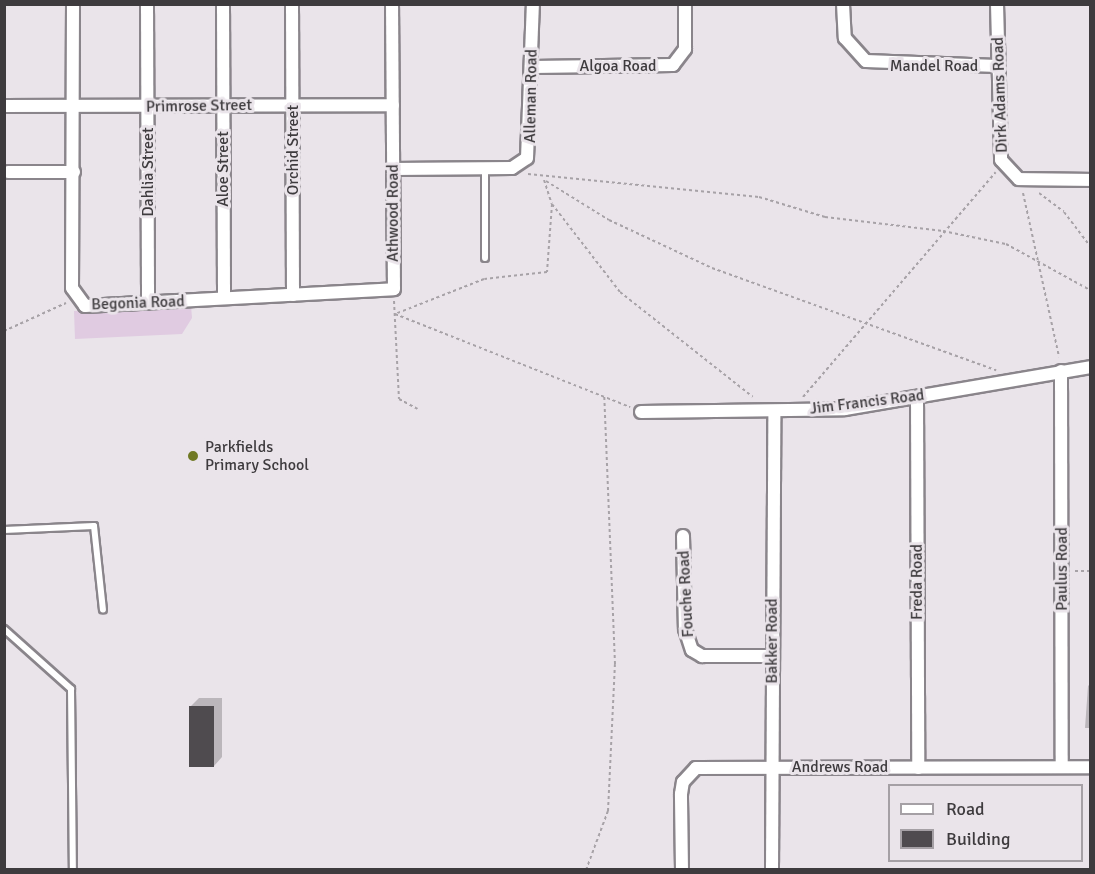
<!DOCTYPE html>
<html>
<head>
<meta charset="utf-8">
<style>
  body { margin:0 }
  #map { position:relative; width:1095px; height:874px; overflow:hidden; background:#eae4ea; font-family:Signika,sans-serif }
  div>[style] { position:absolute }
  .green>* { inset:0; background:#e0cbe1 }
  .shadow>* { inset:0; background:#0003 }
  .building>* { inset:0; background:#4f4b4f; transform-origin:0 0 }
  .path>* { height:2px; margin-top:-1px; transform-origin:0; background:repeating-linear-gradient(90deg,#a7a2a7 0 3px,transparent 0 6px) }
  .roads { filter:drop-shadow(2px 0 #8a858b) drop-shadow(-2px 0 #8a858b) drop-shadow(0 2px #8a858b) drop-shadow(0 -2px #8a858b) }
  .lane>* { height:6px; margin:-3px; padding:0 3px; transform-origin:3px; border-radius:3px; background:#fff }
  .street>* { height:12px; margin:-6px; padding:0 6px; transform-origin:6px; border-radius:6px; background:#fff }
  .dots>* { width:16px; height:16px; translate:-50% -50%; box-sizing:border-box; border:3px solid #eae4ea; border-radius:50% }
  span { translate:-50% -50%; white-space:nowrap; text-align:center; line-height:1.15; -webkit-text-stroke:6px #eae4ea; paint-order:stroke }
  .street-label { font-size:16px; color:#3e3b3e }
  .poi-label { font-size:16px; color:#3e3b3e }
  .left { translate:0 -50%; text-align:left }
  .frame { position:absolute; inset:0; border:6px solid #3e3b3e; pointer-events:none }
  .legend { position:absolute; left:888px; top:784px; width:195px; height:78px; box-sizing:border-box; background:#eae4ea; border:2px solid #a5a0a5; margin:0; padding:8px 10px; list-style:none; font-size:18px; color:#3e3b3e }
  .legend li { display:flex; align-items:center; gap:12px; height:30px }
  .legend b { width:30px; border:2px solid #a5a0a5 }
</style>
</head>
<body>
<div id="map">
  <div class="green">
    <div style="clip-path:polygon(191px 305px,192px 318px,182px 334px,75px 339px,74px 311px)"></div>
  </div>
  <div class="shadow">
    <div style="clip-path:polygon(1090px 684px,1090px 728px,1085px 728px,1088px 686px)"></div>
    <div style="clip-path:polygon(199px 698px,222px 698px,222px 757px,214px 766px,191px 706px)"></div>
  </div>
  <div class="building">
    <div style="left:189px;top:706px;width:25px;height:61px"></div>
  </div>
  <div class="path">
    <div style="left:528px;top:174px;width:232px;rotate:5.7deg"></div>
    <div style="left:759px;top:197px;width:69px;rotate:16.9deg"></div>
    <div style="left:825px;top:217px;width:119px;rotate:6.8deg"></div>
    <div style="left:943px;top:231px;width:64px;rotate:11.7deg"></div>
    <div style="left:1006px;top:244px;width:96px;rotate:28.7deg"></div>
    <div style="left:544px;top:180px;width:25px;rotate:72deg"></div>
    <div style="left:552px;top:204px;width:111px;rotate:52.3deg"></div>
    <div style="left:620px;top:292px;width:169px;rotate:38.3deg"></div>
    <div style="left:546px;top:181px;width:74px;rotate:31.8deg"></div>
    <div style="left:609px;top:220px;width:114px;rotate:25deg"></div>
    <div style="left:712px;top:268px;width:302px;rotate:19.8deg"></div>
    <div style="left:1023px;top:193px;width:168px;rotate:77.6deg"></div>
    <div style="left:1039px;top:193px;width:31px;rotate:37deg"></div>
    <div style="left:1064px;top:212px;width:43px;rotate:52.6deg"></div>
    <div style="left:552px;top:204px;width:68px;rotate:94.2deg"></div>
    <div style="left:547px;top:272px;width:63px;rotate:173.7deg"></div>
    <div style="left:484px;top:279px;width:96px;rotate:158.5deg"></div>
    <div style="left:395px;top:314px;width:253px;rotate:21.6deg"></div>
    <div style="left:394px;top:301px;width:98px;rotate:87.1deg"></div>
    <div style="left:399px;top:399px;width:21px;rotate:28deg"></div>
    <div style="left:4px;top:331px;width:68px;rotate:-24.3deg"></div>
    <div style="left:803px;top:397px;width:296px;rotate:-49.4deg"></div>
    <div style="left:1075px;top:571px;width:15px"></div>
    <div style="left:586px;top:870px;width:63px;rotate:-69.6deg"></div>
    <div style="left:608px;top:811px;width:147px;rotate:-87.3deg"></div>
    <div style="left:615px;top:664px;width:269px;rotate:-92.3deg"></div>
  </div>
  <div class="roads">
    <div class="lane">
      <div style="left:485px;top:169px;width:89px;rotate:90deg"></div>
      <div style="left:4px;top:530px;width:90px;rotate:-2.5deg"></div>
      <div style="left:94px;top:526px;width:84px;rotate:83.9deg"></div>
      <div style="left:4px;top:629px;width:90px;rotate:41.8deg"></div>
      <div style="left:71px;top:689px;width:181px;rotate:89.4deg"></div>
    </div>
    <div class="street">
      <div style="left:73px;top:4px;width:284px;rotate:90.2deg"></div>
      <div style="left:72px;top:288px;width:22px;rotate:54deg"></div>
      <div style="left:85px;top:306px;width:309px;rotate:-3.1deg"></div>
      <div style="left:394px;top:289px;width:285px;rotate:-90.4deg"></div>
      <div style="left:147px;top:4px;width:299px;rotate:89.8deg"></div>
      <div style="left:223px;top:4px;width:294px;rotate:89.8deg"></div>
      <div style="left:292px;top:4px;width:291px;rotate:89.8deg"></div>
      <div style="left:843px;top:4px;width:34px;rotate:87deg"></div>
      <div style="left:845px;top:38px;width:31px;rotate:48deg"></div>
      <div style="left:866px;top:61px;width:131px;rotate:2.2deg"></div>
      <div style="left:997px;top:4px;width:156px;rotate:88.5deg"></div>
      <div style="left:1001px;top:160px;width:26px;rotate:47deg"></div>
      <div style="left:1019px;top:179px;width:71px;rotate:0.8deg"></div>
      <div style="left:533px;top:67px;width:140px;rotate:-0.8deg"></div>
      <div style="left:673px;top:65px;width:20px;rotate:-53deg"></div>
      <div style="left:685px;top:49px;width:45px;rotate:-90deg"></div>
      <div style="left:4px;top:106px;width:389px;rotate:-0.1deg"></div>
      <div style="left:393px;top:169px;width:119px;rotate:-0.5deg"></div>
      <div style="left:512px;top:168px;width:18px;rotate:-34deg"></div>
      <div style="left:527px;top:158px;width:154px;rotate:-87.8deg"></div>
      <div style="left:8px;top:172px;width:66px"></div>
      <div style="left:1061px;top:371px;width:396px;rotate:89.9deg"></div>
      <div style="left:917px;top:397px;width:371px;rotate:89.8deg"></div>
      <div style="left:641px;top:412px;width:204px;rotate:-0.8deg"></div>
      <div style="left:845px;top:409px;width:249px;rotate:-9.7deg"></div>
      <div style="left:683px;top:536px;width:93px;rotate:88.8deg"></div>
      <div style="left:685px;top:629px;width:22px;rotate:72deg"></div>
      <div style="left:692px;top:650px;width:12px;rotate:31deg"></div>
      <div style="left:702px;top:656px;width:69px"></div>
      <div style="left:682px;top:870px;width:76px;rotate:-90.8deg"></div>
      <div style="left:681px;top:794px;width:12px;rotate:-81deg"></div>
      <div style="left:683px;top:782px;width:19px;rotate:-47deg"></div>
      <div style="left:696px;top:768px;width:394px;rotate:-0.1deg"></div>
      <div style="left:772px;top:870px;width:457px;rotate:-89.7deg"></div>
    </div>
  </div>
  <div class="dots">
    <div style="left:193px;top:456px;background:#707924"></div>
  </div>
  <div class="street-label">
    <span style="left:618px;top:66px">Algoa Road</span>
    <span style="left:934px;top:66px">Mandel Road</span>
    <span style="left:1000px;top:95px;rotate:-92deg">Dirk Adams Road</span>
    <span style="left:531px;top:96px;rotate:-89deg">Alleman Road</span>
    <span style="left:199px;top:106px;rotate:-1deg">Primrose Street</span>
    <span style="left:293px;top:150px;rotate:-90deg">Orchid Street</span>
    <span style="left:223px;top:169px;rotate:-90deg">Aloe Street</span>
    <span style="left:148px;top:172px;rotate:-90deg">Dahlia Street</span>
    <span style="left:393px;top:213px;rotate:-90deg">Athwood Road</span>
    <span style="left:138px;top:303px;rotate:-2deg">Begonia Road</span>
    <span style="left:867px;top:402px;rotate:-7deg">Jim Francis Road</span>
    <span style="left:1062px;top:569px;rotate:-90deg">Paulus Road</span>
    <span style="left:917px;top:582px;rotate:-90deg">Freda Road</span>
    <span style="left:686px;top:594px;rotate:-93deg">Fouche Road</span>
    <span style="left:772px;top:641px;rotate:-90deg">Bakker Road</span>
    <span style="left:840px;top:767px">Andrews Road</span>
  </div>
  <div class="poi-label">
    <span class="left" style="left:205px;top:456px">Parkfields<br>Primary School</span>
  </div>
  <div class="frame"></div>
  <ul class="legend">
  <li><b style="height:8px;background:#fff"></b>Road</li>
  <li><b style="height:16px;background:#4f4b4f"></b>Building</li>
  </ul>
</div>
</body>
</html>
